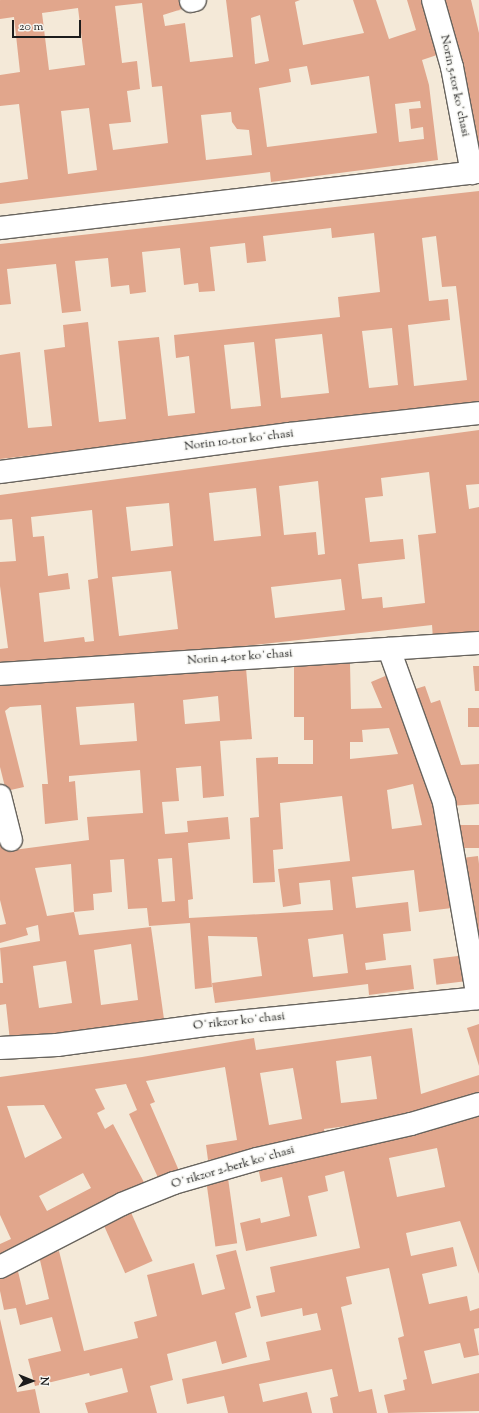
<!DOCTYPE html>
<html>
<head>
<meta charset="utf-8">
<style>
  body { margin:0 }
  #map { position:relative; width:479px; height:1413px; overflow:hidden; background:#f4e9d8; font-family:"Sorts Mill Goudy",serif }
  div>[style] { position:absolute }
  .building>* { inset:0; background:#e1a68c; transform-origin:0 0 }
  .roads { filter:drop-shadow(1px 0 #68645e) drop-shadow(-1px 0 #68645e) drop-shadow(0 1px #68645e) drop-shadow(0 -1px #68645e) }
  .minor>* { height:22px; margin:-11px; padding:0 11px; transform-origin:11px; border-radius:11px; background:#fff }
  .major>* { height:22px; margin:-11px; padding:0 11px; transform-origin:11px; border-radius:11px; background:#fff }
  span { translate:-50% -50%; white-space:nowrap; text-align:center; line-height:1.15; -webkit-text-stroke:3px #f6f6f2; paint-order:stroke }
  .street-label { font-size:12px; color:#1c1c1c }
  .north { position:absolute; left:12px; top:1361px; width:40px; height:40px; -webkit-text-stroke:3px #f6f6f2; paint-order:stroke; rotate:91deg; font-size:11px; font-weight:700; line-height:16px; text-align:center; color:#1c1c1c }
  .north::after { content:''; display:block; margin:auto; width:14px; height:18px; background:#1c1c1c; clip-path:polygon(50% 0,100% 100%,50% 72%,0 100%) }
  .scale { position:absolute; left:12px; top:20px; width:69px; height:18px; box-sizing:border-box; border:2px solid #1c1c1c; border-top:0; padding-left:5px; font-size:12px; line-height:14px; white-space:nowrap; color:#1c1c1c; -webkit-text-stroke:3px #f6f6f2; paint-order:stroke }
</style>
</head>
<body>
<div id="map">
  <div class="building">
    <div style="clip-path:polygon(evenodd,0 0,179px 0,182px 9px,163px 15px,165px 26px,185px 23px,190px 62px,233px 57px,226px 0,300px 0,295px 2px,303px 45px,364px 33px,353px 0,376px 0,389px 39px,416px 30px,407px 0,430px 0,446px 52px,422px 60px,429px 85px,438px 160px,271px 182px,270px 172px,0 204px,0 183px,28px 179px,19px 104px,0 106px,0 75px,20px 72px,14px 17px,0 19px,0 0,142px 3px,152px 87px,162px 86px,168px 143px,113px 150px,109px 124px,131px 122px,127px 91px,140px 89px,137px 61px,122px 63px,115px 6px,142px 3px,0 0,78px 8px,85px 65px,49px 70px,42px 13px,78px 8px,0 0,260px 15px,269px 61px,255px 64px,251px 18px,260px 15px,0 0,307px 66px,311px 85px,369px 76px,377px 133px,267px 147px,259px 88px,291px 82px,289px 69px,307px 66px,0 0,420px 101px,421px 108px,409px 109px,411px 129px,423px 127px,424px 139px,399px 142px,395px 104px,420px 101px,0 0,89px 108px,97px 170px,68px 174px,61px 111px,89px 108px,0 0,231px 112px,232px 122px,237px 129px,249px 130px,252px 155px,206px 160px,201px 115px,231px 112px)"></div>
    <div style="clip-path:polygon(440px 0,471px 0,479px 33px,479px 160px)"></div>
    <div style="clip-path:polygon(evenodd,479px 191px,479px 405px,0 459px,0 355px,20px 352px,28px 428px,52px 426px,44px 350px,65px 347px,63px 325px,88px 322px,99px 422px,126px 419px,118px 341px,159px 337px,168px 416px,195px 413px,189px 356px,176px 358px,174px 335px,340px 317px,338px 297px,380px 292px,374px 233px,332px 238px,331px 228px,263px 236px,266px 261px,247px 263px,245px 243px,210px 247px,215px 291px,199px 292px,198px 283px,184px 285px,180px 248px,142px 252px,146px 292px,130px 294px,129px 285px,111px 287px,108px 258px,75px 261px,81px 311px,62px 313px,56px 264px,7px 269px,11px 304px,0 305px,0 244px,479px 191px,436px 236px,442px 287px,456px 286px,467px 380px,414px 386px,408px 325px,450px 320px,448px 299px,429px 301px,422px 238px,436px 236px,479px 191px,392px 328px,398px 385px,369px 388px,362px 331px,392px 328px,479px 191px,322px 334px,329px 393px,281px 398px,275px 339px,322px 334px,479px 191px,254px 342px,261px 406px,231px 409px,224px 345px,254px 342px)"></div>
    <div style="clip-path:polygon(evenodd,479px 430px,479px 484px,466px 485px,469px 509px,479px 507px,479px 633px,433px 639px,432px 625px,103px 662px,0 670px,0 649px,8px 648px,0 586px,0 562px,16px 561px,12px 519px,0 520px,0 495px,479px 430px,429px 472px,436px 533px,418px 535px,425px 603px,383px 608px,382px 597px,362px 599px,358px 564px,405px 559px,403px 539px,370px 542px,365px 498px,383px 496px,381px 478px,429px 472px,479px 430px,318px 481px,325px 554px,318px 555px,316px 532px,284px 535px,279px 486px,318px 481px,479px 430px,256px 488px,261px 536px,214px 541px,209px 493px,256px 488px,479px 430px,169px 503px,173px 546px,131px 551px,126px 507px,169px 503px,479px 430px,92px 510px,98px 578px,88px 580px,94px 641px,85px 642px,84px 637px,44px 642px,39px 593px,70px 589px,68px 573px,48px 576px,44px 536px,33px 537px,31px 517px,92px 510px,479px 430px,171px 571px,178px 629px,119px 636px,112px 577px,171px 571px,479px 430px,341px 579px,345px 610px,275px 618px,271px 587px,341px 579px)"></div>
    <div style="clip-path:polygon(evenodd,294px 663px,350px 663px,351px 709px,382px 708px,371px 682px,390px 674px,432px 786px,452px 908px,419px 912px,414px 870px,352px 877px,356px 908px,408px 902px,411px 931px,383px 934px,386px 960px,365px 963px,366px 970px,411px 965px,414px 989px,369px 995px,368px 984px,215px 1003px,212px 983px,262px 976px,257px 937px,208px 936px,212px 987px,195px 989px,190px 923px,149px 926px,147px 908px,128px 909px,124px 859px,110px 860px,112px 892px,93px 894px,94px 910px,74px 912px,79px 935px,151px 927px,164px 1019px,10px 1041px,6px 1004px,0 1005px,0 983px,3px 983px,0 948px,40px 941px,38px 925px,26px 928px,28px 935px,0 943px,0 925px,6px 924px,0 900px,0 831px,6px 851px,89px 840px,87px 817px,143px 813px,140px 770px,69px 776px,69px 782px,75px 781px,78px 820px,45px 824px,42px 784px,48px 784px,41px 705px,10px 707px,5px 711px,24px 787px,6px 791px,0 767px,0 686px,246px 668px,252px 739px,220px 741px,224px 796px,203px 798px,201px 766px,176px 768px,179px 801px,162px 802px,165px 834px,188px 832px,187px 821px,228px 817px,230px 839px,188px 843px,193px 899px,188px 900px,189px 918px,333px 910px,330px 880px,299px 883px,301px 904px,283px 907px,278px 869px,350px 861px,342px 796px,280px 803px,283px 849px,273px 850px,275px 882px,253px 883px,250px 818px,259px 817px,256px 758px,278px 757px,278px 764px,313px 764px,313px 740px,304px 740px,304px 717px,294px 717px,294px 663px,218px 696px,220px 721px,185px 724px,183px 700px,218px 696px,294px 663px,134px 703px,137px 741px,80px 745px,76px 707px,134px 703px,294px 663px,389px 728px,398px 754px,350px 759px,350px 742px,363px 742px,362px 730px,389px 728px,294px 663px,413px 784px,422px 825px,392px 829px,387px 790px,413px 784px,294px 663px,172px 858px,175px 901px,162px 902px,158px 859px,172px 858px,294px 663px,71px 864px,74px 912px,47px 916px,35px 868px,71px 864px,294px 663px,343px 934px,348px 973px,313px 977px,308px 939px,343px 934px,294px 663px,131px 944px,138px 1000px,101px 1005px,94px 950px,131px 944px,294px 663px,66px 961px,72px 1003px,39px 1008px,33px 966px,66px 961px)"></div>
    <div style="clip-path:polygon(473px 666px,479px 666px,479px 691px,475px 691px)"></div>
    <div style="clip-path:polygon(425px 686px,431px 703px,440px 700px,461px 765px,479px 764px,479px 804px,450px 806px,449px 783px,443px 783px,412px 690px)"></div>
    <div style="left:479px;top:708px;width:19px;height:11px;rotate:90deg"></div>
    <div style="left:479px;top:825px;width:23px;height:21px;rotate:90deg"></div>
    <div style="clip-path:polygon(478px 856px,479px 864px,479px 946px,462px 858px)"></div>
    <div style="left:466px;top:955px;width:26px;height:33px;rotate:83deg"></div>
    <div style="clip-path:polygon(479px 1024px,479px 1066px,467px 1028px)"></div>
    <div style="clip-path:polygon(evenodd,412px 1028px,421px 1094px,479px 1075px,479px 1098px,423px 1116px,324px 1129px,326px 1140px,208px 1160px,206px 1145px,237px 1140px,225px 1067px,146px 1081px,155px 1102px,150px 1104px,180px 1173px,160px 1182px,129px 1114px,137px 1110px,126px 1084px,95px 1089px,105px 1109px,97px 1113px,105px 1129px,113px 1124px,146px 1186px,0 1261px,0 1244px,11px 1239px,0 1215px,0 1077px,142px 1057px,254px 1038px,256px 1050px,412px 1028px,371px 1056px,377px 1099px,341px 1103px,336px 1061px,371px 1056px,412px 1028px,293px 1068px,302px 1119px,269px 1125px,260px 1073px,293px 1068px,412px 1028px,44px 1105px,62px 1138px,25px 1158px,7px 1106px,44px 1105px,412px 1028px,83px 1173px,91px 1188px,47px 1211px,39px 1196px,83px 1173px)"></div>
    <div style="clip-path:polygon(evenodd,479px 1109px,479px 1274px,460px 1221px,406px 1233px,411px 1256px,453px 1247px,457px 1266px,422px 1274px,429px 1304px,467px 1296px,470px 1311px,479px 1308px,479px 1328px,474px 1329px,479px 1355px,464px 1358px,460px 1343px,424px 1351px,432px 1384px,479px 1373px,479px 1411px,388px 1413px,384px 1395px,405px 1390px,403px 1380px,407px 1379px,398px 1338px,404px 1336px,389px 1268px,346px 1277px,352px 1304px,341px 1307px,359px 1392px,372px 1389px,377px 1413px,333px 1413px,330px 1398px,338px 1396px,332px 1369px,259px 1384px,263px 1402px,307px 1392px,312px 1413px,228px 1413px,224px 1396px,187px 1404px,182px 1379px,270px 1360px,266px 1342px,321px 1330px,317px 1313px,303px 1316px,302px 1308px,261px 1317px,256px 1296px,275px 1292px,270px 1267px,360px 1248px,344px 1171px,325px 1176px,328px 1191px,308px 1196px,317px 1236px,246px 1251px,240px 1223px,260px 1218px,261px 1223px,290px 1216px,282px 1177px,261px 1182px,257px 1162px,479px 1109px,437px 1148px,445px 1187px,397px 1197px,389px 1158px,437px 1148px)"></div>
    <div style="left:228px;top:1178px;width:66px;height:22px;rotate:82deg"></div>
    <div style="left:129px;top:1208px;width:58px;height:30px;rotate:66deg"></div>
    <div style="clip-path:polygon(236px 1250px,251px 1308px,235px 1313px,247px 1357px,222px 1364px,216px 1341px,167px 1354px,173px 1380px,150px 1386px,157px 1413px,88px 1413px,85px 1403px,128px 1392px,122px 1368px,90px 1376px,89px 1373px,35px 1386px,28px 1359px,61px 1351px,52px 1317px,20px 1325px,16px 1308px,4px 1310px,0 1291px,0 1272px,17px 1267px,26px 1305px,49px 1299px,39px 1256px,59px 1251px,84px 1351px,138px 1338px,134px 1322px,157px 1316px,147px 1275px,194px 1263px,202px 1295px,225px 1289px,216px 1255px)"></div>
    <div style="clip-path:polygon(0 1319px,17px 1392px,35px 1389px,40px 1413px,0 1413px)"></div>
  </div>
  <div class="roads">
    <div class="minor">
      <div style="left:433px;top:0;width:70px;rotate:74.2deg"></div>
      <div style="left:452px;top:67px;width:108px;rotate:79.3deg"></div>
      <div style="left:191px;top:1px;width:4px;rotate:-14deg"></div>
      <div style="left:0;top:228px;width:482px;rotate:-6.7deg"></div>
      <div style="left:0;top:472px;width:291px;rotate:-7.5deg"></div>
      <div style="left:289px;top:434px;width:191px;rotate:-6.3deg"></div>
      <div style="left:389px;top:649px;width:163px;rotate:70.2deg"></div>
      <div style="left:444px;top:802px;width:199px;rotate:80.2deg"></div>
      <div style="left:0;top:674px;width:480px;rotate:-3.7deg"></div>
      <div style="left:0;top:796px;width:45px;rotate:76deg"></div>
      <div style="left:0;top:1267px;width:137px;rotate:-27.3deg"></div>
      <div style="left:122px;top:1204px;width:56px;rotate:-22deg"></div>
      <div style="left:174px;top:1183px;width:86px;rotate:-16.1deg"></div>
      <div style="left:257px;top:1159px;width:158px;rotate:-12.8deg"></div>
      <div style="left:411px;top:1124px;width:71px;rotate:-16.4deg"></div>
    </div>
    <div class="major">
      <div style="left:0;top:1048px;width:57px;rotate:-3deg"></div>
      <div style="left:57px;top:1045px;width:159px;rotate:-7.6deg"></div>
      <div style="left:215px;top:1024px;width:265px;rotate:-5.6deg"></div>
    </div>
  </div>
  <div class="street-label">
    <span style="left:454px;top:86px;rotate:78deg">Norin 5-tor koʻchasi</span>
    <span style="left:239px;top:441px;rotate:-7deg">Norin 10-tor koʻchasi</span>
    <span style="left:240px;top:658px;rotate:-4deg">Norin 4-tor koʻchasi</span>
    <span style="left:239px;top:1022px;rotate:-6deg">Oʻrikzor koʻchasi</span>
    <span style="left:233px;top:1168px;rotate:-16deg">Oʻrikzor 2-berk koʻchasi</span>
  </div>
  <div class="north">N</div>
  <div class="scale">20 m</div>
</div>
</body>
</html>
